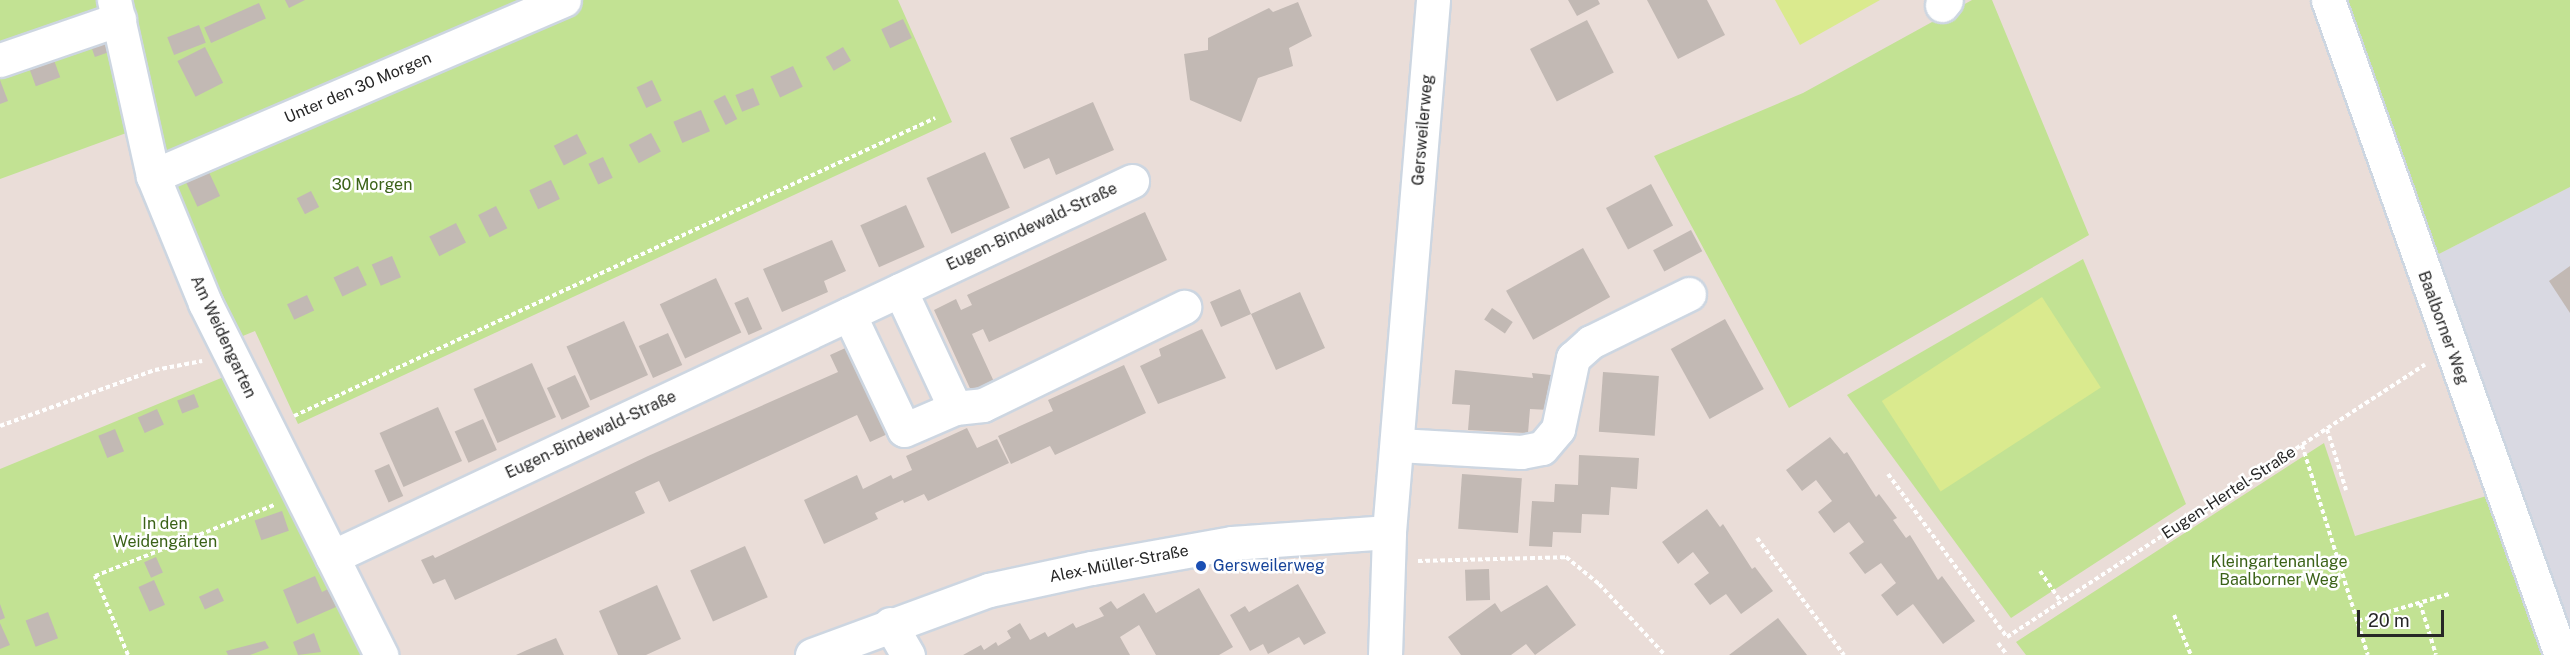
<!DOCTYPE html>
<html>
<head>
<meta charset="utf-8">
<style>
  body { margin:0 }
  #map { position:relative; width:2570px; height:655px; overflow:hidden; background:#eaddd8; font-family:"Public Sans",sans-serif }
  div>[style] { position:absolute }
  .industrial>* { inset:0; background:#d9d9e2 }
  .green>* { inset:0; background:#c2e293 }
  .pitch>* { inset:0; background:#daea8e; transform-origin:0 0 }
  .building>* { inset:0; background:#c2b9b4; transform-origin:0 0 }
  .path>* { height:4px; margin-top:-2px; transform-origin:0; background:repeating-linear-gradient(90deg,#fff 0 4.5px,transparent 0 7.5px) }
  .roads { filter:drop-shadow(2px 0 #cdd6e1) drop-shadow(-2px 0 #cdd6e1) drop-shadow(0 2px #cdd6e1) drop-shadow(0 -2px #cdd6e1) }
  .minor>* { height:33px; margin:-16.5px; padding:0 16.5px; transform-origin:16.5px; border-radius:16.5px; background:#fff }
  .dots>* { width:16px; height:16px; translate:-50% -50%; box-sizing:border-box; border:3px solid #fff; border-radius:50% }
  span { translate:-50% -50%; white-space:nowrap; text-align:center; line-height:1.15; -webkit-text-stroke:5px #fff; paint-order:stroke }
  .street-label { font-size:16px; color:#272727 }
  .park-label { font-size:16px; color:#3b6218 }
  .transit-label { font-size:16px; color:#164399 }
  .left { translate:0 -50%; text-align:left }
  .scale { position:absolute; left:2357px; top:610px; width:87px; height:27px; box-sizing:border-box; border:3px solid #272727; border-top:0; padding-left:8px; font-size:18px; line-height:21px; white-space:nowrap; color:#272727; -webkit-text-stroke:4px #fff; paint-order:stroke }
</style>
</head>
<body>
<div id="map">
  <div class="industrial">
    <div style="clip-path:polygon(2570px 187px,2570px 641px,2433px 257px)"></div>
  </div>
  <div class="green">
    <div style="clip-path:polygon(0 0,108px 0,140px 128px,0 179px)"></div>
    <div style="clip-path:polygon(124px 0,898px 0,952px 122px,298px 424px,255px 331px,233px 340px,175px 197px)"></div>
    <div style="clip-path:polygon(1972px 0,1992px 0,2089px 235px,1789px 408px,1654px 156px,1803px 93px)"></div>
    <div style="clip-path:polygon(2343px 0,2570px 0,2570px 187px,2433px 257px)"></div>
    <div style="clip-path:polygon(2083px 259px,2186px 504px,2011px 618px,1847px 395px)"></div>
    <div style="clip-path:polygon(226px 376px,364px 655px,0 655px,0 469px)"></div>
    <div style="clip-path:polygon(2324px 443px,2355px 536px,2493px 494px,2552px 655px,2026px 655px,2016px 642px)"></div>
  </div>
  <div class="pitch">
    <div style="clip-path:polygon(1775px 0,1880px 0,1800px 45px)"></div>
    <div style="left:2042px;top:297px;width:108px;height:191px;rotate:57deg"></div>
  </div>
  <div class="building">
    <div style="clip-path:polygon(285px 0,305px 0,289px 8px)"></div>
    <div style="clip-path:polygon(1568px 0,1598px 0,1600px 4px,1577px 16px)"></div>
    <div style="clip-path:polygon(1647px 0,1707px 0,1725px 35px,1678px 59px)"></div>
    <div style="clip-path:polygon(1298px 2px,1312px 36px,1289px 48px,1293px 66px,1258px 78px,1241px 122px,1190px 100px,1184px 54px,1208px 50px,1208px 38px,1269px 8px,1273px 12px)"></div>
    <div style="left:259px;top:3px;width:17px;height:60px;rotate:66deg"></div>
    <div style="left:903px;top:19px;width:21px;height:24px;rotate:65deg"></div>
    <div style="left:1587px;top:20px;width:59px;height:64px;rotate:63deg"></div>
    <div style="left:199px;top:25px;width:19px;height:34px;rotate:69deg"></div>
    <div style="left:106px;top:31px;width:21px;height:19px;rotate:71deg"></div>
    <div style="left:205px;top:47px;width:40px;height:31px;rotate:63deg"></div>
    <div style="left:843px;top:47px;width:16px;height:20px;rotate:60deg"></div>
    <div style="left:51px;top:52px;width:27px;height:26px;rotate:70deg"></div>
    <div style="left:793px;top:66px;width:23px;height:25px;rotate:65deg"></div>
    <div style="clip-path:polygon(0 80px,8px 101px,0 104px)"></div>
    <div style="left:652px;top:80px;width:23px;height:17px;rotate:65deg"></div>
    <div style="left:753px;top:88px;width:18px;height:19px;rotate:68deg"></div>
    <div style="left:725px;top:95px;width:27px;height:13px;rotate:63deg"></div>
    <div style="clip-path:polygon(1093px 102px,1114px 150px,1056px 175px,1049px 158px,1024px 169px,1010px 138px)"></div>
    <div style="left:701px;top:110px;width:23px;height:30px;rotate:67deg"></div>
    <div style="left:651px;top:133px;width:21px;height:25px;rotate:62deg"></div>
    <div style="left:577px;top:134px;width:22px;height:26px;rotate:63deg"></div>
    <div style="left:985px;top:152px;width:61px;height:64px;rotate:66deg"></div>
    <div style="left:603px;top:157px;width:23px;height:16px;rotate:65deg"></div>
    <div style="left:207px;top:168px;width:31px;height:25px;rotate:65deg"></div>
    <div style="left:551px;top:180px;width:21px;height:24px;rotate:65deg"></div>
    <div style="left:1651px;top:184px;width:47px;height:51px;rotate:62deg"></div>
    <div style="left:311px;top:191px;width:18px;height:16px;rotate:63deg"></div>
    <div style="left:906px;top:205px;width:46px;height:50px;rotate:66deg"></div>
    <div style="left:496px;top:206px;width:25px;height:20px;rotate:63deg"></div>
    <div style="clip-path:polygon(1145px 212px,1167px 260px,989px 342px,983px 329px,972px 334px,996px 386px,974px 397px,934px 310px,956px 299px,961px 310px,972px 305px,967px 295px)"></div>
    <div style="left:456px;top:223px;width:22px;height:30px;rotate:63deg"></div>
    <div style="left:1691px;top:230px;width:24px;height:43px;rotate:62deg"></div>
    <div style="clip-path:polygon(832px 240px,846px 271px,824px 281px,828px 292px,782px 312px,763px 269px)"></div>
    <div style="left:1583px;top:248px;width:56px;height:88px;rotate:61deg"></div>
    <div style="left:392px;top:256px;width:23px;height:22px;rotate:67deg"></div>
    <div style="left:358px;top:266px;width:21px;height:27px;rotate:65deg"></div>
    <div style="clip-path:polygon(2570px 266px,2570px 313px,2549px 281px)"></div>
    <div style="left:716px;top:278px;width:60px;height:62px;rotate:65deg"></div>
    <div style="clip-path:polygon(1240px 289px,1251px 314px,1300px 292px,1325px 348px,1276px 370px,1251px 314px,1221px 327px,1210px 302px)"></div>
    <div style="left:307px;top:295px;width:17px;height:22px;rotate:65deg"></div>
    <div style="left:748px;top:297px;width:35px;height:15px;rotate:66deg"></div>
    <div style="left:1492px;top:308px;width:25px;height:14px;rotate:34deg"></div>
    <div style="left:1725px;top:319px;width:80px;height:62px;rotate:61deg"></div>
    <div style="left:624px;top:321px;width:59px;height:63px;rotate:66deg"></div>
    <div style="clip-path:polygon(1202px 329px,1226px 378px,1158px 404px,1140px 366px,1161px 356px,1159px 349px)"></div>
    <div style="left:668px;top:333px;width:35px;height:32px;rotate:66deg"></div>
    <div style="clip-path:polygon(852px 345px,892px 432px,870px 442px,857px 415px,669px 502px,659px 481px,635px 492px,645px 513px,455px 600px,445px 579px,433px 584px,421px 560px,433px 555px,435px 558px,648px 456px,838px 372px,830px 355px)"></div>
    <div style="left:532px;top:363px;width:59px;height:64px;rotate:66deg"></div>
    <div style="clip-path:polygon(1124px 365px,1146px 413px,1055px 455px,1050px 446px,1011px 464px,998px 436px,1053px 411px,1048px 400px)"></div>
    <div style="clip-path:polygon(1455px 370px,1533px 378px,1532px 373px,1551px 375px,1549px 410px,1530px 409px,1528px 433px,1468px 430px,1470px 405px,1452px 404px)"></div>
    <div style="left:1603px;top:372px;width:56px;height:60px;rotate:4deg"></div>
    <div style="left:575px;top:375px;width:35px;height:31px;rotate:65deg"></div>
    <div style="left:194px;top:394px;width:14px;height:18px;rotate:69deg"></div>
    <div style="left:438px;top:407px;width:59px;height:64px;rotate:66deg"></div>
    <div style="left:157px;top:409px;width:17px;height:21px;rotate:66deg"></div>
    <div style="left:483px;top:419px;width:34px;height:31px;rotate:66deg"></div>
    <div style="clip-path:polygon(967px 428px,977px 448px,997px 439px,1009px 463px,928px 501px,924px 494px,904px 503px,903px 500px,875px 513px,878px 519px,824px 544px,804px 500px,857px 475px,863px 489px,891px 475px,893px 479px,912px 470px,906px 456px)"></div>
    <div style="left:115px;top:429px;width:24px;height:18px;rotate:68deg"></div>
    <div style="clip-path:polygon(1830px 437px,1844px 454px,1847px 452px,1876px 497px,1879px 494px,1897px 518px,1893px 520px,1906px 538px,1910px 535px,1938px 580px,1942px 576px,1975px 621px,1943px 644px,1913px 604px,1897px 616px,1881px 595px,1896px 583px,1881px 563px,1865px 574px,1849px 553px,1864px 542px,1849px 522px,1834px 533px,1818px 512px,1832px 501px,1816px 480px,1802px 491px,1786px 470px)"></div>
    <div style="clip-path:polygon(1579px 455px,1639px 458px,1637px 489px,1611px 487px,1609px 515px,1582px 514px,1581px 533px,1553px 532px,1552px 547px,1529px 546px,1532px 501px,1554px 502px,1555px 484px,1578px 485px)"></div>
    <div style="left:389px;top:464px;width:35px;height:16px;rotate:66deg"></div>
    <div style="left:1462px;top:474px;width:60px;height:55px;rotate:4deg"></div>
    <div style="clip-path:polygon(1707px 509px,1720px 527px,1723px 524px,1752px 569px,1755px 567px,1773px 591px,1741px 614px,1726px 594px,1710px 605px,1694px 584px,1709px 573px,1693px 552px,1678px 564px,1662px 542px)"></div>
    <div style="left:282px;top:511px;width:21px;height:29px;rotate:71deg"></div>
    <div style="left:745px;top:546px;width:56px;height:60px;rotate:66deg"></div>
    <div style="left:156px;top:557px;width:17px;height:13px;rotate:66deg"></div>
    <div style="left:1489px;top:569px;width:31px;height:24px;rotate:88deg"></div>
    <div style="clip-path:polygon(315px 576px,322px 592px,328px 589px,336px 607px,297px 624px,283px 590px)"></div>
    <div style="left:154px;top:580px;width:27px;height:17px;rotate:66deg"></div>
    <div style="clip-path:polygon(1298px 584px,1326px 633px,1304px 645px,1299px 637px,1268px 654px,1263px 644px,1250px 651px,1230px 615px,1245px 606px,1249px 612px)"></div>
    <div style="clip-path:polygon(657px 585px,681px 639px,646px 655px,618px 655px,599px 611px)"></div>
    <div style="clip-path:polygon(1547px 585px,1576px 625px,1535px 655px,1526px 644px,1511px 655px,1461px 655px,1448px 637px,1495px 603px,1501px 612px)"></div>
    <div style="left:218px;top:588px;width:14px;height:21px;rotate:65deg"></div>
    <div style="clip-path:polygon(1199px 588px,1233px 647px,1219px 655px,1156px 655px,1139px 625px,1120px 637px,1130px 655px,963px 655px,981px 645px,984px 650px,996px 642px,998px 646px,1011px 638px,1007px 631px,1020px 623px,1030px 640px,1045px 632px,1048px 637px,1073px 623px,1076px 628px,1104px 616px,1099px 608px,1111px 601px,1117px 609px,1144px 593px,1156px 613px)"></div>
    <div style="clip-path:polygon(0 604px,5px 618px,0 620px)"></div>
    <div style="left:48px;top:612px;width:28px;height:24px;rotate:69deg"></div>
    <div style="clip-path:polygon(1778px 618px,1807px 655px,1729px 655px)"></div>
    <div style="clip-path:polygon(0 623px,10px 645px,0 649px)"></div>
    <div style="clip-path:polygon(314px 633px,321px 652px,298px 655px,293px 642px)"></div>
    <div style="clip-path:polygon(556px 638px,564px 655px,516px 655px,527px 650px)"></div>
    <div style="clip-path:polygon(265px 641px,269px 648px,250px 655px,228px 655px,226px 651px)"></div>
  </div>
  <div class="path">
    <div style="left:294px;top:416px;width:707px;rotate:-24.93deg"></div>
    <div style="left:0;top:426px;width:165px;rotate:-19.9deg"></div>
    <div style="left:155px;top:370px;width:48px;rotate:-10.8deg"></div>
    <div style="left:2327px;top:429px;width:64px;rotate:72.7deg"></div>
    <div style="left:2302px;top:445px;width:220px;rotate:72.6deg"></div>
    <div style="left:1888px;top:474px;width:202px;rotate:53.9deg"></div>
    <div style="left:2007px;top:637px;width:499px;rotate:-33.1deg"></div>
    <div style="left:1757px;top:538px;width:146px;rotate:53.4deg"></div>
    <div style="left:1418px;top:561px;width:148px;rotate:-1.5deg"></div>
    <div style="left:1566px;top:557px;width:43px;rotate:39.3deg"></div>
    <div style="left:1599px;top:584px;width:97px;rotate:47.1deg"></div>
    <div style="left:2040px;top:571px;width:37px;rotate:56deg"></div>
    <div style="left:2420px;top:603px;width:54px;rotate:72.9deg"></div>
    <div style="left:2174px;top:615px;width:43px;rotate:67deg"></div>
    <div style="left:2358px;top:621px;width:95px;rotate:-16.5deg"></div>
    <div style="left:1998px;top:643px;width:15px;rotate:53deg"></div>
    <div style="left:128px;top:655px;width:86px;rotate:-112.7deg"></div>
    <div style="left:95px;top:576px;width:193px;rotate:-21.6deg"></div>
  </div>
  <div class="roads">
    <div class="minor">
      <div style="left:114px;top:0;width:180px;rotate:77.5deg"></div>
      <div style="left:153px;top:176px;width:137px;rotate:67.7deg"></div>
      <div style="left:205px;top:303px;width:394px;rotate:63.4deg"></div>
      <div style="left:2328px;top:0;width:695px;rotate:70.42deg"></div>
      <div style="left:1942px;top:5px;width:6px;rotate:-51deg"></div>
      <div style="left:0;top:60px;width:126px;rotate:-19deg"></div>
      <div style="left:153px;top:176px;width:447px;rotate:-23.2deg"></div>
      <div style="left:900px;top:290px;width:130px;rotate:65deg"></div>
      <div style="left:955px;top:408px;width:28px;rotate:-6deg"></div>
      <div style="left:983px;top:405px;width:224px;rotate:-26deg"></div>
      <div style="left:849px;top:314px;width:128px;rotate:64.6deg"></div>
      <div style="left:904px;top:430px;width:56px;rotate:-23.3deg"></div>
      <div style="left:1398px;top:445px;width:123px;rotate:3.3deg"></div>
      <div style="left:1521px;top:452px;width:21px;rotate:-11deg"></div>
      <div style="left:1542px;top:448px;width:25px;rotate:-50deg"></div>
      <div style="left:1558px;top:429px;width:73px;rotate:-78.1deg"></div>
      <div style="left:1573px;top:358px;width:24px;rotate:-42deg"></div>
      <div style="left:1591px;top:342px;width:109px;rotate:-26.1deg"></div>
      <div style="left:332px;top:557px;width:884px;rotate:-25.17deg"></div>
      <div style="left:890px;top:624px;width:36px;rotate:60deg"></div>
      <div style="left:812px;top:655px;width:189px;rotate:-20.2deg"></div>
      <div style="left:989px;top:590px;width:105px;rotate:-12.1deg"></div>
      <div style="left:1092px;top:568px;width:142px;rotate:-10.1deg"></div>
      <div style="left:1232px;top:543px;width:157px;rotate:-4deg"></div>
      <div style="left:1385px;top:655px;width:123px;rotate:-88.1deg"></div>
      <div style="left:1389px;top:532px;width:534px;rotate:-85.27deg"></div>
    </div>
  </div>
  <div class="dots">
    <div style="left:1201px;top:566px;background:#1a4fb4"></div>
  </div>
  <div class="street-label">
    <span style="left:358px;top:88px;rotate:-23deg">Unter den 30 Morgen</span>
    <span style="left:1423px;top:130px;rotate:-85deg">Gersweilerweg</span>
    <span style="left:1032px;top:227px;rotate:-25deg">Eugen-Bindewald-Straße</span>
    <span style="left:2443px;top:328px;rotate:70deg">Baalborner Weg</span>
    <span style="left:223px;top:337px;rotate:65deg">Am Weidengarten</span>
    <span style="left:591px;top:435px;rotate:-25deg">Eugen-Bindewald-Straße</span>
    <span style="left:2229px;top:493px;rotate:-33deg">Eugen-Hertel-Straße</span>
    <span style="left:1119px;top:564px;rotate:-11deg">Alex-Müller-Straße</span>
  </div>
  <div class="park-label">
    <span style="left:372px;top:185px">30 Morgen</span>
    <span style="left:165px;top:533px">In den<br>Weidengärten</span>
    <span style="left:2279px;top:571px">Kleingartenanlage<br>Baalborner Weg</span>
  </div>
  <div class="transit-label">
    <span class="left" style="left:1213px;top:566px">Gersweilerweg</span>
  </div>
  <div class="scale">20 m</div>
</div>
</body>
</html>
